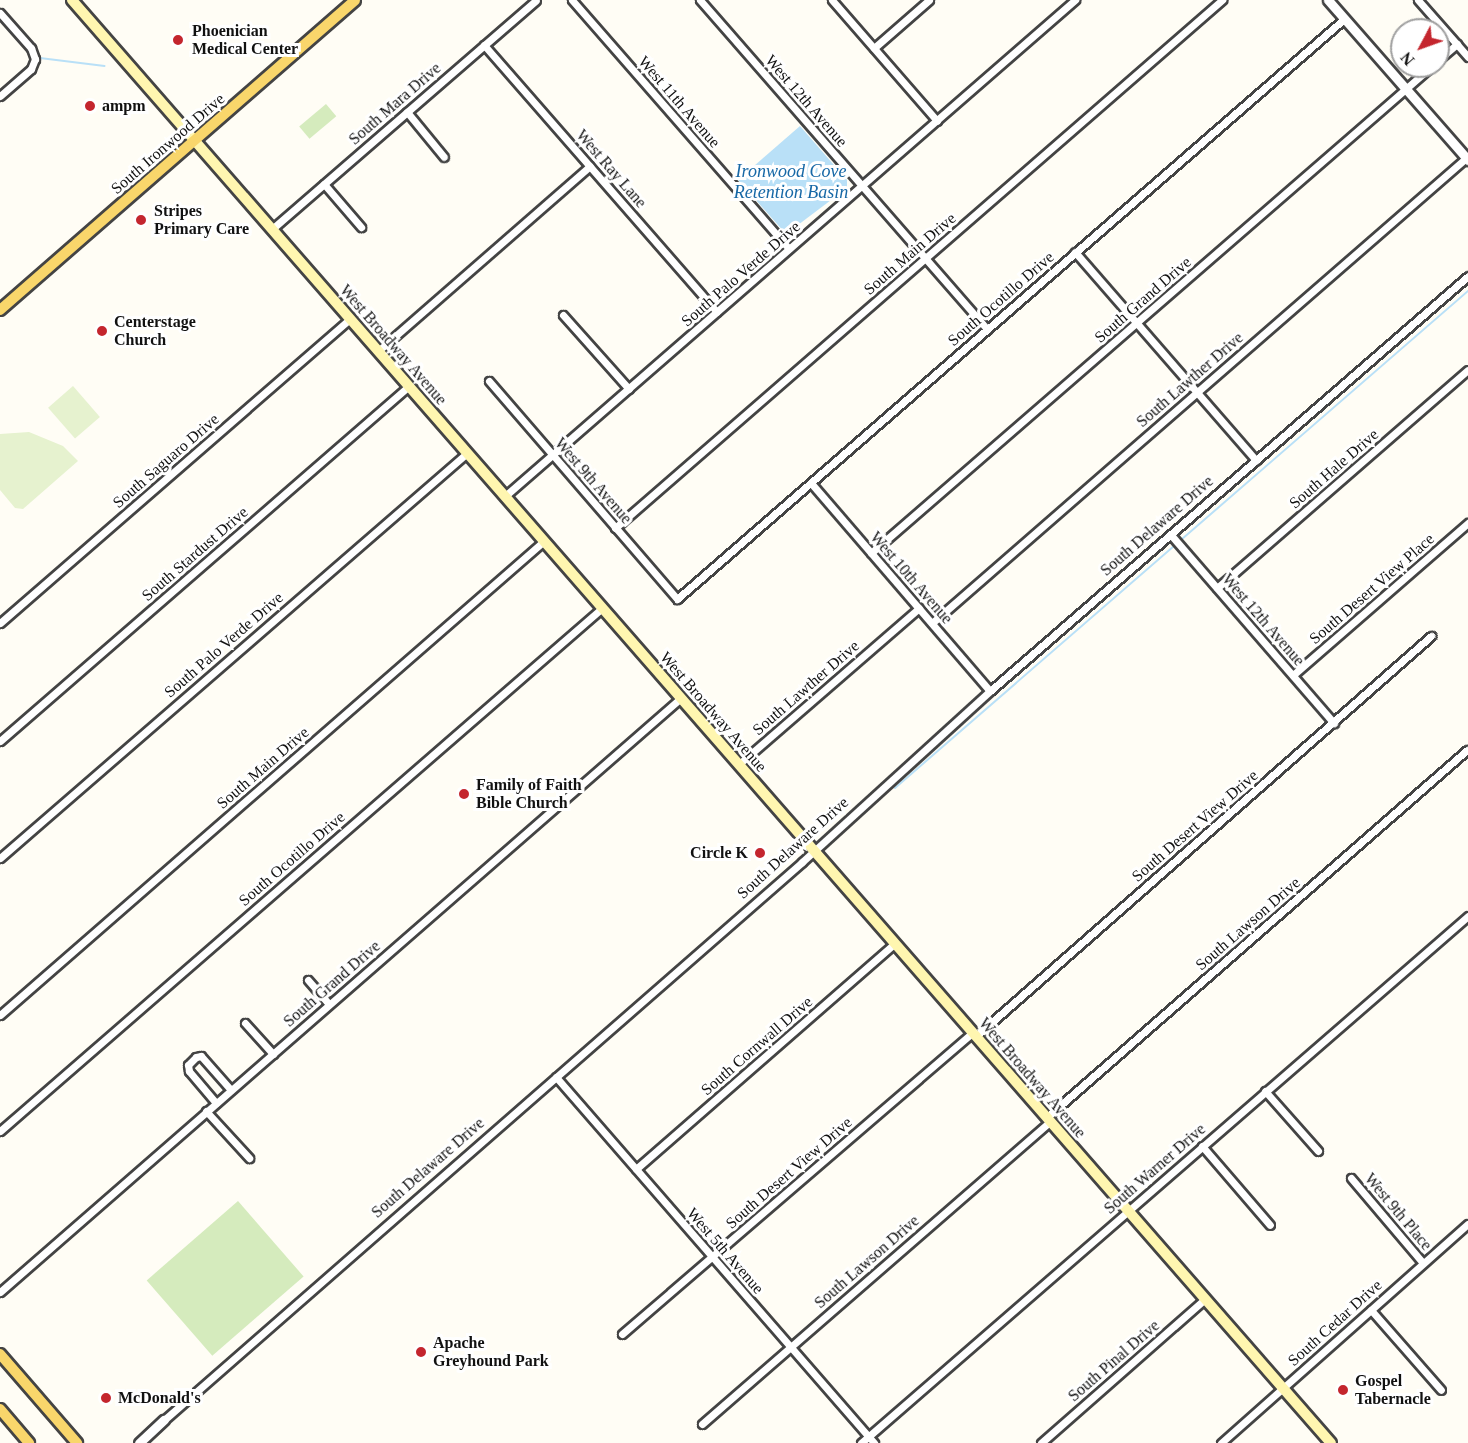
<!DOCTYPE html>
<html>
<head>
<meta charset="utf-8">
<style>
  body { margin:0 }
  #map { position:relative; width:1468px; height:1443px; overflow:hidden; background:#fffdf5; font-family:Georgia,serif }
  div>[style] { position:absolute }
  .green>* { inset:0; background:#d5ebbd; transform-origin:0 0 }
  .pitch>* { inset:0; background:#e6f2cf; transform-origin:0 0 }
  .water>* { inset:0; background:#b9e0f7 }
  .stream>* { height:2px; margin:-1px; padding:0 1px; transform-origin:1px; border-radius:1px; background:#b9e0f7 }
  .roads { filter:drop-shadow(2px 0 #444) drop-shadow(-2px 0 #444) drop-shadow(0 2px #444) drop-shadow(0 -2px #444) }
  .minor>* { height:7px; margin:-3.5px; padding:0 3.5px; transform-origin:3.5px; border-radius:3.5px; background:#fff }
  .tertiary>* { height:9px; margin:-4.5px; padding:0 4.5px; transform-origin:4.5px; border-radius:4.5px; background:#fff }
  .secondary>* { height:10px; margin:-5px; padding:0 5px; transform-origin:5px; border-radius:5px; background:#fff6b0 }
  .primary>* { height:10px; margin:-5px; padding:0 5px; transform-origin:5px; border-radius:5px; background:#f9d66b }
  .dots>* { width:16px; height:16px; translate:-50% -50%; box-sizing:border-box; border:3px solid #fff; border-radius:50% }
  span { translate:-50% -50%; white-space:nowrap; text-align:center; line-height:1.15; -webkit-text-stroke:6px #fff; paint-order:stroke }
  .poi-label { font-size:16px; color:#111; font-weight:700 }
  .left { translate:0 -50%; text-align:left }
  .right { translate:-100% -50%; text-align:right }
  .street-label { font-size:16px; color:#111 }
  .water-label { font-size:18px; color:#1768a6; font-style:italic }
  .north { position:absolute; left:1390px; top:18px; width:60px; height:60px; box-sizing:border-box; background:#fff; border:2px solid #a0a0a0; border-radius:50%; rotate:229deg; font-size:16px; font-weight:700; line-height:24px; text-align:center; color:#111 }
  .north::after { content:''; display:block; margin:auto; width:21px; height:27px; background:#c4262e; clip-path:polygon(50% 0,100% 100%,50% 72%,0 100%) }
</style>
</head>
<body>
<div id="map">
  <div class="green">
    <div style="left:326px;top:104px;width:16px;height:35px;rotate:50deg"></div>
    <div style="left:238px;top:1201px;width:100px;height:121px;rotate:49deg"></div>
  </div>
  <div class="pitch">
    <div style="left:73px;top:386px;width:41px;height:33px;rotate:49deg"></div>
    <div style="clip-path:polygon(29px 432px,63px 446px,78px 461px,23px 509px,15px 508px,0 490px,0 434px)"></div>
  </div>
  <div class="water">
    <div style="clip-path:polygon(800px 126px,847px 180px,847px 188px,786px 234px,738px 180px)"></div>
  </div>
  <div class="stream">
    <div style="left:40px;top:58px;width:65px;rotate:7deg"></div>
    <div style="left:895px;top:788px;width:759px;rotate:-40.94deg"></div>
  </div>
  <div class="roads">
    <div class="minor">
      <div style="left:572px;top:0;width:330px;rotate:48.9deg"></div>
      <div style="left:700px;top:0;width:437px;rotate:48.9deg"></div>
      <div style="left:832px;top:0;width:160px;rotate:49deg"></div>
      <div style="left:1418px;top:0;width:76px;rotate:48.7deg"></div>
      <div style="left:0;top:13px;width:47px;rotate:48.5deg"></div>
      <div style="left:31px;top:48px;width:12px;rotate:70deg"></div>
      <div style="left:35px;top:59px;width:11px;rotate:112deg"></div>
      <div style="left:31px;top:69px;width:41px;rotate:138.9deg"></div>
      <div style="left:484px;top:45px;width:354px;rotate:48.9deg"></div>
      <div style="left:874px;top:48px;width:73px;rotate:-41.1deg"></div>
      <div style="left:1438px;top:60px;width:25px;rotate:-40deg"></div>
      <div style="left:407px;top:112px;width:58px;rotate:50.6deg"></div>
      <div style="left:324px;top:184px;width:57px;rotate:49.3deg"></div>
      <div style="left:272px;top:229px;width:349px;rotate:-40.9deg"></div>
      <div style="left:1075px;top:252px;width:276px;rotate:49deg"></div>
      <div style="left:563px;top:315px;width:99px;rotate:48.3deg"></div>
      <div style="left:378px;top:351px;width:281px;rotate:-41.1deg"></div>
      <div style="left:489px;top:381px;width:288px;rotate:49.2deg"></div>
      <div style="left:677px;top:599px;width:884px;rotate:-41.01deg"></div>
      <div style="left:811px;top:483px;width:274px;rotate:49.3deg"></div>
      <div style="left:505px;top:496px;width:756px;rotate:-41.03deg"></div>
      <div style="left:615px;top:528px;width:805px;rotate:-41.02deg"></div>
      <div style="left:1171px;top:535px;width:249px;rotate:49.1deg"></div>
      <div style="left:871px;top:553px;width:743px;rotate:-40.96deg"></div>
      <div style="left:1217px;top:588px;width:332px;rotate:-41deg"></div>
      <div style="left:0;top:623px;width:464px;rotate:-41deg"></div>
      <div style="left:932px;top:623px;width:708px;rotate:-41.05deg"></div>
      <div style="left:1293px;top:675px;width:232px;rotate:-41deg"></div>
      <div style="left:0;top:741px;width:542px;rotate:-40.96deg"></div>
      <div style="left:739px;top:764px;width:238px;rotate:-40.9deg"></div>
      <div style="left:0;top:858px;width:618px;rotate:-40.93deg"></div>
      <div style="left:308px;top:980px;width:32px;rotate:49deg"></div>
      <div style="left:0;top:1015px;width:722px;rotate:-41.07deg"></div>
      <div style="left:245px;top:1023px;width:42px;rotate:47.9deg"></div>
      <div style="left:976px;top:1036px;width:606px;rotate:-41.32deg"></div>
      <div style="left:556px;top:1077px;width:485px;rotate:49deg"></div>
      <div style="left:1265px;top:1091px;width:80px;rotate:48.5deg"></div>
      <div style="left:216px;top:1103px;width:42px;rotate:-130.2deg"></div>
      <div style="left:189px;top:1071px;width:6px;rotate:-99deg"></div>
      <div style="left:188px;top:1065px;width:11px;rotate:-45deg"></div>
      <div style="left:196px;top:1057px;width:5px;rotate:-11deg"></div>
      <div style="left:201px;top:1056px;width:45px;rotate:48.6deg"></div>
      <div style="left:206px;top:1111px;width:64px;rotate:47.5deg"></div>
      <div style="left:1047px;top:1117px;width:558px;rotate:-41.15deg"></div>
      <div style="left:0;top:1131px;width:797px;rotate:-40.98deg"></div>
      <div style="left:1202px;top:1146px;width:104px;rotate:49.3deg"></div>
      <div style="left:636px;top:1169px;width:344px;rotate:-41.1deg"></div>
      <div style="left:1351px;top:1178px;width:111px;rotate:49.7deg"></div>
      <div style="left:0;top:1292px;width:904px;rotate:-41.1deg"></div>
      <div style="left:1371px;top:1310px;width:106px;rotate:48.8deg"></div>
      <div style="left:622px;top:1334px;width:463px;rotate:-40.7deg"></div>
      <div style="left:164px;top:1420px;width:848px;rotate:-41.17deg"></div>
      <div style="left:802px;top:862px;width:254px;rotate:-42.3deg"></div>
      <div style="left:990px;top:691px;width:633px;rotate:-40.96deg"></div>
      <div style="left:702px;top:1424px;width:461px;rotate:-41deg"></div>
      <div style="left:861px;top:1443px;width:804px;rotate:-40.96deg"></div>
      <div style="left:1041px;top:1443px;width:218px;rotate:-41.3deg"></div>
      <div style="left:1221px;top:1443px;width:330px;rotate:-41.6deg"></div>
    </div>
    <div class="tertiary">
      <div style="left:1328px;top:0;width:213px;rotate:48.8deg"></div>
      <div style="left:139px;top:1443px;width:34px;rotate:-43deg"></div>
    </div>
    <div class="secondary">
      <div style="left:72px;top:0;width:1915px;rotate:48.9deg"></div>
    </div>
    <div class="primary">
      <div style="left:0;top:310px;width:471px;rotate:-41.1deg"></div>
      <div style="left:0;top:1354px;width:118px;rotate:49.1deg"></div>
      <div style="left:0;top:1409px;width:45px;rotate:49.5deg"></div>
    </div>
  </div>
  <div class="dots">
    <div style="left:178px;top:40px;background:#c4262e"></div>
    <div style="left:90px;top:106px;background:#c4262e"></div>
    <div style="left:141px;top:220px;background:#c4262e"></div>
    <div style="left:102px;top:331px;background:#c4262e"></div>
    <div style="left:464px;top:794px;background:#c4262e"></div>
    <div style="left:760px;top:853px;background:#c4262e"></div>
    <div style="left:421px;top:1352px;background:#c4262e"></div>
    <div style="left:1343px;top:1390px;background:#c4262e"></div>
    <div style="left:106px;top:1398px;background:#c4262e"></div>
  </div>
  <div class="poi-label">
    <span class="left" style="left:192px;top:40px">Phoenician<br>Medical Center</span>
    <span class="left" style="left:102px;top:106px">ampm</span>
    <span class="left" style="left:154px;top:220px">Stripes<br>Primary Care</span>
    <span class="left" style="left:114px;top:331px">Centerstage<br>Church</span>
    <span class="left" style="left:476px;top:794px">Family of Faith<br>Bible Church</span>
    <span class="right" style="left:748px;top:853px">Circle K</span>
    <span class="left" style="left:433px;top:1352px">Apache<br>Greyhound Park</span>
    <span class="left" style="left:1355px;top:1390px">Gospel<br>Tabernacle</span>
    <span class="left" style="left:118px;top:1398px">McDonald's</span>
  </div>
  <div class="street-label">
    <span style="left:806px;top:101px;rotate:49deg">West 12th Avenue</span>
    <span style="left:679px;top:102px;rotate:49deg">West 11th Avenue</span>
    <span style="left:395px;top:104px;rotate:-41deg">South Mara Drive</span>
    <span style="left:168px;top:144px;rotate:-41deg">South Ironwood Drive</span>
    <span style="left:611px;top:169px;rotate:49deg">West Ray Lane</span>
    <span style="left:910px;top:254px;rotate:-41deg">South Main Drive</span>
    <span style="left:741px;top:274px;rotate:-41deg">South Palo Verde Drive</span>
    <span style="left:1001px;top:299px;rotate:-41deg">South Ocotillo Drive</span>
    <span style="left:1143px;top:300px;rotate:-41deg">South Grand Drive</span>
    <span style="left:393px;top:345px;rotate:49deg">West Broadway Avenue</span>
    <span style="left:1190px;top:380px;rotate:-41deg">South Lawther Drive</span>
    <span style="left:166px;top:461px;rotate:-41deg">South Saguaro Drive</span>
    <span style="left:1334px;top:469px;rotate:-41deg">South Hale Drive</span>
    <span style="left:593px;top:481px;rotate:49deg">West 9th Avenue</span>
    <span style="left:1157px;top:526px;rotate:-41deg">South Delaware Drive</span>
    <span style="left:195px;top:554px;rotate:-41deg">South Stardust Drive</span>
    <span style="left:911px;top:578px;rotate:49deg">West 10th Avenue</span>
    <span style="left:1372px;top:589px;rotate:-41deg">South Desert View Place</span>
    <span style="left:1263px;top:620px;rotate:49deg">West 12th Avenue</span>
    <span style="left:224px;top:645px;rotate:-41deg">South Palo Verde Drive</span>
    <span style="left:806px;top:688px;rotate:-41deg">South Lawther Drive</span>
    <span style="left:713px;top:712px;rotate:49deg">West Broadway Avenue</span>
    <span style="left:263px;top:768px;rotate:-41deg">South Main Drive</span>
    <span style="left:1195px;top:826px;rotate:-41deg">South Desert View Drive</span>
    <span style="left:793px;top:848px;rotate:-42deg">South Delaware Drive</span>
    <span style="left:292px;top:859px;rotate:-41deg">South Ocotillo Drive</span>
    <span style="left:1248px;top:924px;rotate:-41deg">South Lawson Drive</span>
    <span style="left:332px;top:984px;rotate:-41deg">South Grand Drive</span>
    <span style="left:757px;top:1046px;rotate:-41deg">South Cornwall Drive</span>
    <span style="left:1032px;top:1078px;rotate:49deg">West Broadway Avenue</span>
    <span style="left:428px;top:1168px;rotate:-41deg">South Delaware Drive</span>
    <span style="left:1155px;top:1169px;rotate:-41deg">South Warner Drive</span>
    <span style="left:789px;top:1173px;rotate:-41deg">South Desert View Drive</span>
    <span style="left:1398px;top:1212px;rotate:50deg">West 9th Place</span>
    <span style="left:725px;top:1251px;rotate:49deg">West 5th Avenue</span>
    <span style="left:867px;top:1262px;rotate:-41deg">South Lawson Drive</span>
    <span style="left:1335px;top:1323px;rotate:-42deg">South Cedar Drive</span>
    <span style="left:1114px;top:1361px;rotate:-41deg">South Pinal Drive</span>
  </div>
  <div class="water-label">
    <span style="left:791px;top:182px">Ironwood Cove<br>Retention Basin</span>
  </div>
  <div class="north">N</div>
</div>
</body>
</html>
